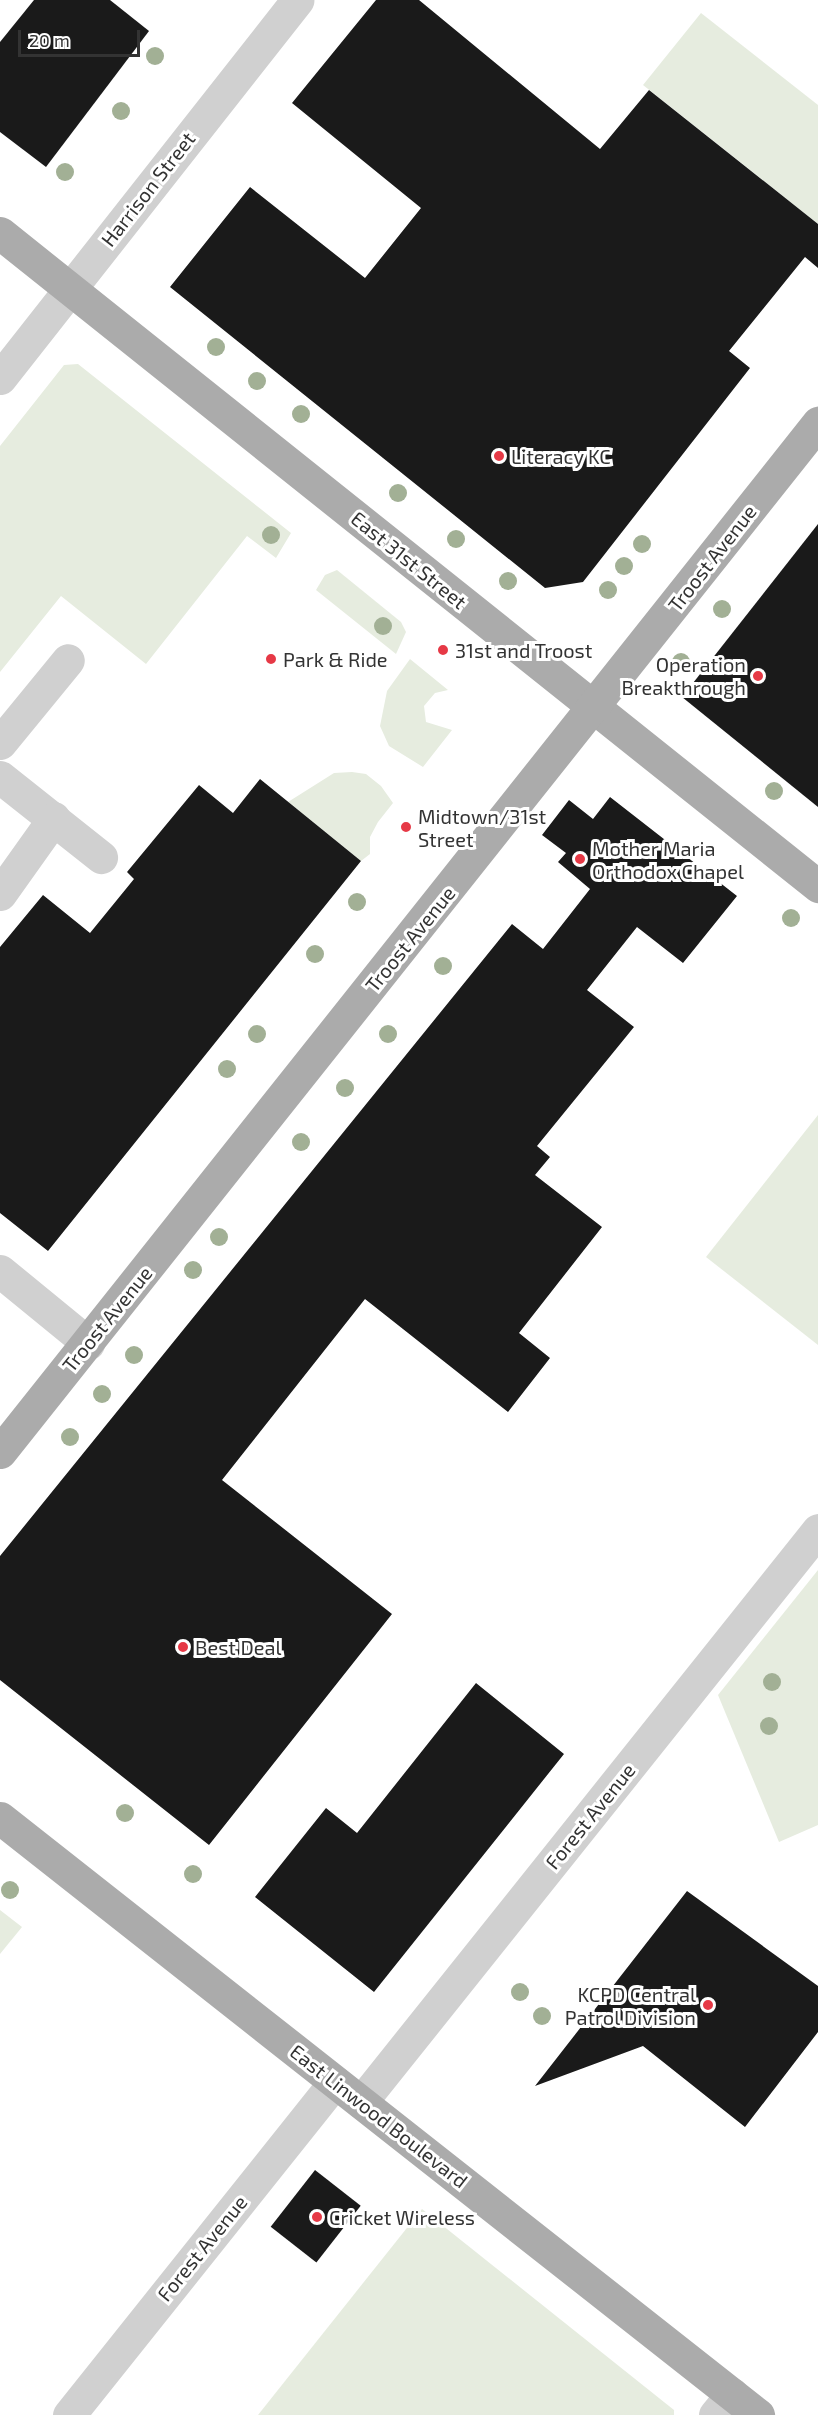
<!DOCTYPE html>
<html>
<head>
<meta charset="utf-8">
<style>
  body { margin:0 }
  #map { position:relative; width:818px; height:2415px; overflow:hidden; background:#fff; font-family:"Exo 2",sans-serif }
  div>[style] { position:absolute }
  .green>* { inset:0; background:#e6ecdf }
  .building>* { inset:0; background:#1a1a1a; transform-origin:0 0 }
  .minor>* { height:33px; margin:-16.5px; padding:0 16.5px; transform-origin:16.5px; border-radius:16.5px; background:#d0d0d0 }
  .major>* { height:33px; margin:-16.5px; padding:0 16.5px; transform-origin:16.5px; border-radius:16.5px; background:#ababab }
  .trees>* { width:18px; height:18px; margin:-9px; border-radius:50%; background:#a2b095 }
  .dots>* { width:16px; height:16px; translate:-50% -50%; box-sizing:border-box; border:3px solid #fff; border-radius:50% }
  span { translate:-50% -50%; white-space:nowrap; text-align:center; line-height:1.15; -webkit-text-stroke:6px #fff; paint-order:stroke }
  .street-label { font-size:20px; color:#333 }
  .poi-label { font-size:20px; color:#333 }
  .left { translate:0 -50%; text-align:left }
  .right { translate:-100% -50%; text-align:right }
  .scale { position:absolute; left:18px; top:30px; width:122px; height:27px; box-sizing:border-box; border:3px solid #333; border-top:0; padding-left:8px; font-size:18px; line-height:21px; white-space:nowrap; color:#333; -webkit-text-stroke:4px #fff; paint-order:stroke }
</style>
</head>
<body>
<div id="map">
  <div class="green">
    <div style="clip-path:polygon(701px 13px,818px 105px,818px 224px,643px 85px)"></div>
    <div style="clip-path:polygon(78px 364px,291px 533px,276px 558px,247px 536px,146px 664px,61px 596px,0 672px,0 446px,64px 365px)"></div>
    <div style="clip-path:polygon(337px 570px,401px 622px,406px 632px,396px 654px,316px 590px,325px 575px)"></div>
    <div style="clip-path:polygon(410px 659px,448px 690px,435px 693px,424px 706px,426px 722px,452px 730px,423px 767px,389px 746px,380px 726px,387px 691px)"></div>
    <div style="clip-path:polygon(352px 772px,366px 774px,381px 786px,393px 803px,378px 822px,370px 837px,370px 854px,361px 861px,288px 802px,334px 773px)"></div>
    <div style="clip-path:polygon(818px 1115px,818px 1345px,706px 1257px)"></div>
    <div style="clip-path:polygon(818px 1570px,818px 1825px,779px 1842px,718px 1695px)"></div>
    <div style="clip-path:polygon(0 1910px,22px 1927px,0 1954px)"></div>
    <div style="clip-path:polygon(422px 2209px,674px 2410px,674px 2415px,258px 2415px)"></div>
  </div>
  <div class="building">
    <div style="clip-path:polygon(34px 0,110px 0,149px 31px,46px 167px,0 132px,0 42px)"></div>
    <div style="clip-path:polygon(376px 0,419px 0,600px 149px,649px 90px,818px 224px,818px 268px,805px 257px,729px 351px,750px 368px,583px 582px,545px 588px,170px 287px,250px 187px,365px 278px,421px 208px,292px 103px)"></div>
    <div style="clip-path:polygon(818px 524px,818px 807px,682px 697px)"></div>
    <div style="clip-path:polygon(260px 779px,361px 861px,48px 1251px,0 1213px,0 947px,43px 895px,90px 933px,134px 879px,127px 872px,199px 785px,233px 813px)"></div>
    <div style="clip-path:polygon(610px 797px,737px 896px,683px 963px,637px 927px,587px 990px,634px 1027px,537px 1146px,550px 1157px,535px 1175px,602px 1227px,519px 1333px,550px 1358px,508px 1412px,365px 1299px,222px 1480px,392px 1614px,209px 1845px,0 1680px,0 1556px,512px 924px,543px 949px,590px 889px,558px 862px,566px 853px,542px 835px,569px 800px,593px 819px)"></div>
    <div style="clip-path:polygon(476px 1683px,564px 1754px,374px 1992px,255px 1897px,326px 1808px,357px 1833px)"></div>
    <div style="clip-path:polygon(687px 1891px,818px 1986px,818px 2032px,745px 2127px,643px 2046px,535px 2086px)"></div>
    <div style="left:315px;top:2170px;width:58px;height:72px;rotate:38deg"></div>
  </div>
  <div class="minor">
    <div style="left:0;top:378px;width:481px;rotate:-51.8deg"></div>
    <div style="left:0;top:743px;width:107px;rotate:-50.7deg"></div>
    <div style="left:0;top:777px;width:129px;rotate:38.4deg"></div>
    <div style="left:0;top:894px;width:93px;rotate:-54.6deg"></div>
    <div style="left:0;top:1271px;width:114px;rotate:39.3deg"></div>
    <div style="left:361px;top:2102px;width:732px;rotate:-51.38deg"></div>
    <div style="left:69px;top:2415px;width:426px;rotate:-51.4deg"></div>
    <div style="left:715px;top:2415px;width:27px;rotate:-51deg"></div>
  </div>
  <div class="major">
    <div style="left:0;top:233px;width:1047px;rotate:38.6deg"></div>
    <div style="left:0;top:1452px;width:1315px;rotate:-51.52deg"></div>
    <div style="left:0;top:1818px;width:965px;rotate:38.22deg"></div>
  </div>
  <div class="trees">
    <div style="left:155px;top:56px"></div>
    <div style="left:121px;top:111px"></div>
    <div style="left:65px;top:172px"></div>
    <div style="left:216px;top:347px"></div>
    <div style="left:257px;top:381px"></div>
    <div style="left:301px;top:414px"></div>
    <div style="left:398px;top:493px"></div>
    <div style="left:271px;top:535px"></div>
    <div style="left:456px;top:539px"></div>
    <div style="left:642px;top:544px"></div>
    <div style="left:624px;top:566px"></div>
    <div style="left:508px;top:581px"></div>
    <div style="left:608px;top:590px"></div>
    <div style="left:722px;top:609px"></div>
    <div style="left:383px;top:626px"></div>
    <div style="left:681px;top:662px"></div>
    <div style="left:774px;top:791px"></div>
    <div style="left:357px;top:902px"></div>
    <div style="left:791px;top:918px"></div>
    <div style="left:315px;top:954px"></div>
    <div style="left:443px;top:966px"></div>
    <div style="left:257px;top:1034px"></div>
    <div style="left:388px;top:1034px"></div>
    <div style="left:227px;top:1069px"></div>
    <div style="left:345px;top:1088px"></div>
    <div style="left:301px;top:1142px"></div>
    <div style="left:219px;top:1237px"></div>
    <div style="left:193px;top:1270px"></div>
    <div style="left:134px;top:1355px"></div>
    <div style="left:102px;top:1394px"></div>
    <div style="left:70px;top:1437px"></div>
    <div style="left:772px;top:1682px"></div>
    <div style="left:769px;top:1726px"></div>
    <div style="left:125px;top:1813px"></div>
    <div style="left:193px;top:1874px"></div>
    <div style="left:10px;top:1890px"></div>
    <div style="left:520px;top:1992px"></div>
    <div style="left:542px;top:2016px"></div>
  </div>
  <div class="dots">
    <div style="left:499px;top:456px;background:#e63946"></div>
    <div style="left:443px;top:650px;background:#e63946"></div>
    <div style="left:271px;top:659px;background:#e63946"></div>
    <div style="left:758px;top:676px;background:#e63946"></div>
    <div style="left:406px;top:827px;background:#e63946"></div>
    <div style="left:580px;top:859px;background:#e63946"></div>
    <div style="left:183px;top:1647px;background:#e63946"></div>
    <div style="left:708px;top:2005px;background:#e63946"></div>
    <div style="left:317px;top:2217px;background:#e63946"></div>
  </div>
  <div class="street-label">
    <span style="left:148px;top:189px;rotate:-52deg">Harrison Street</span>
    <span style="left:712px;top:558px;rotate:-52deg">Troost Avenue</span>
    <span style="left:409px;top:560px;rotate:39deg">East 31st Street</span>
    <span style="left:410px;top:939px;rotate:-51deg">Troost Avenue</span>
    <span style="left:107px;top:1319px;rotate:-51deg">Troost Avenue</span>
    <span style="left:590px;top:1816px;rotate:-51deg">Forest Avenue</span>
    <span style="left:379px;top:2116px;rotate:38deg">East Linwood Boulevard</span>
    <span style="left:202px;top:2248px;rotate:-51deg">Forest Avenue</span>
  </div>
  <div class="poi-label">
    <span class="left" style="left:511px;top:456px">Literacy KC</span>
    <span class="left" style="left:455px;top:650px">31st and Troost</span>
    <span class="left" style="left:283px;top:659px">Park &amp; Ride</span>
    <span class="right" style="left:746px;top:676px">Operation<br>Breakthrough</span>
    <span class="left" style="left:418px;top:828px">Midtown/31st<br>Street</span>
    <span class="left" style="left:592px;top:860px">Mother Maria<br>Orthodox Chapel</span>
    <span class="left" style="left:195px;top:1647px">Best Deal</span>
    <span class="right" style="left:696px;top:2006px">KCPD Central<br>Patrol Division</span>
    <span class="left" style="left:329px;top:2217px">Cricket Wireless</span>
  </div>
  <div class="scale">20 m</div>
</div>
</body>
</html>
